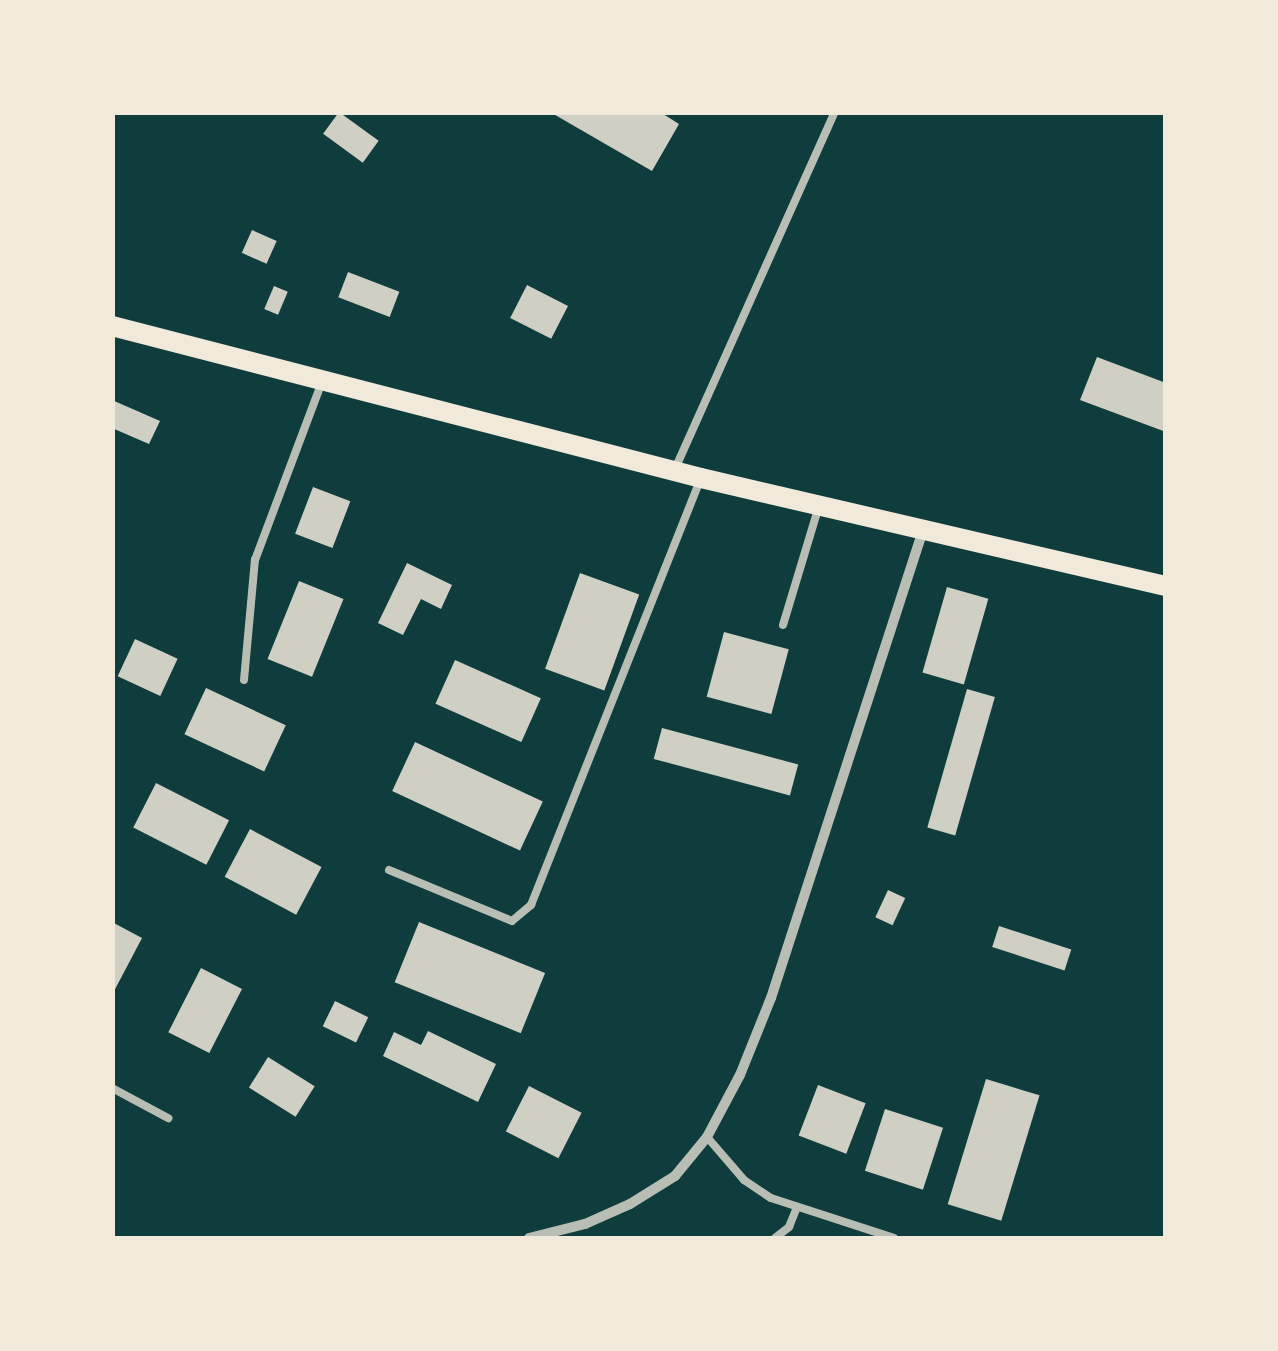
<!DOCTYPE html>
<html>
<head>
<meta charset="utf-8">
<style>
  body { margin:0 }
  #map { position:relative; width:1278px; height:1351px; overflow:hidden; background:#0f3d3e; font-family:Barlow,sans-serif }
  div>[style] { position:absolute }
  .building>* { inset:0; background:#cfcfc3; transform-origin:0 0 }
  .service>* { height:8px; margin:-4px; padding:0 4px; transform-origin:4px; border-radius:4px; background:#b8beb3 }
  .minor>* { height:10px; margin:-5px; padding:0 5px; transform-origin:5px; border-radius:5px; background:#b8beb3 }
  .secondary>* { height:20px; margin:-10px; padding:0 10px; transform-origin:10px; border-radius:10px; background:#f1e9da }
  span { translate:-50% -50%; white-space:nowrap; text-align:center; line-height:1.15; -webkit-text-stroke:10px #f1e9da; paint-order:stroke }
  .frame { position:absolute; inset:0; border:115px solid #f1e9da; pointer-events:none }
</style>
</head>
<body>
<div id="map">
  <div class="building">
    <div style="left:339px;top:112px;width:49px;height:27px;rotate:36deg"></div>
    <div style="clip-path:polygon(550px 112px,660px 112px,679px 124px,652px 171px)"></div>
    <div style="left:252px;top:230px;width:27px;height:25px;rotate:24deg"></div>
    <div style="left:348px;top:272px;width:55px;height:27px;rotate:21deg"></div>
    <div style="left:527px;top:285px;width:46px;height:37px;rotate:27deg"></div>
    <div style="left:274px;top:286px;width:15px;height:25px;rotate:23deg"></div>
    <div style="clip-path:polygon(1097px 357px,1166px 383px,1166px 432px,1080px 400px)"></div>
    <div style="clip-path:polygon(112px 400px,160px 421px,149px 444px,112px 428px)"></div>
    <div style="left:313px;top:487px;width:40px;height:50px;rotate:21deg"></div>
    <div style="clip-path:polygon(407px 563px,452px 585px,441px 609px,421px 599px,403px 635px,378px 623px)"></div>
    <div style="left:580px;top:573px;width:63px;height:102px;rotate:20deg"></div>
    <div style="left:299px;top:581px;width:48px;height:84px;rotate:22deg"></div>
    <div style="left:947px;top:587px;width:43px;height:89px;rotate:16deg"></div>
    <div style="left:724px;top:632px;width:67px;height:67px;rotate:15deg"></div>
    <div style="left:135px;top:639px;width:47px;height:41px;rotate:25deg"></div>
    <div style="left:455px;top:660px;width:94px;height:48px;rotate:24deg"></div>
    <div style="left:206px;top:688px;width:88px;height:51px;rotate:25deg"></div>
    <div style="left:967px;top:689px;width:29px;height:144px;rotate:16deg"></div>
    <div style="left:662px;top:728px;width:141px;height:32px;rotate:15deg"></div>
    <div style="left:415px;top:742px;width:141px;height:54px;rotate:25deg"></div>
    <div style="left:156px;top:783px;width:82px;height:50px;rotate:27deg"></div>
    <div style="left:250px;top:829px;width:81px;height:54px;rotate:28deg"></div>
    <div style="left:888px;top:890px;width:19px;height:30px;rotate:25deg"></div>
    <div style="clip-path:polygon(112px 922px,142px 938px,112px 995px)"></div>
    <div style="left:419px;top:922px;width:136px;height:65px;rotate:22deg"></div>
    <div style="left:999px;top:926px;width:76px;height:22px;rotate:18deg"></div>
    <div style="left:201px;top:968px;width:46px;height:72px;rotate:27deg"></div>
    <div style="left:335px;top:1001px;width:37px;height:28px;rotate:26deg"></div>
    <div style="clip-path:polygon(428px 1031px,496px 1064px,478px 1102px,383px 1056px,394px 1032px,421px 1045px)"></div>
    <div style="left:268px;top:1057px;width:55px;height:36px;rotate:32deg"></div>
    <div style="left:986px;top:1079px;width:56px;height:131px;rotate:17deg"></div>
    <div style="left:818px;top:1085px;width:51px;height:54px;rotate:21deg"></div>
    <div style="left:529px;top:1086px;width:59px;height:51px;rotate:27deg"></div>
    <div style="left:885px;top:1109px;width:61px;height:65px;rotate:18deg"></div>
  </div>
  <div class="service">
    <div style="left:675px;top:469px;width:391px;rotate:-65.9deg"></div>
    <div style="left:783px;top:625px;width:124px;rotate:-73.2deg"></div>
    <div style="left:244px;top:680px;width:121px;rotate:-84.8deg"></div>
    <div style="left:255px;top:560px;width:188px;rotate:-69.4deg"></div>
    <div style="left:389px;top:870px;width:133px;rotate:22.5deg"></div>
    <div style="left:512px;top:921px;width:25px;rotate:-40deg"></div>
    <div style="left:531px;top:905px;width:455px;rotate:-68.3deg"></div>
    <div style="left:112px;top:1088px;width:64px;rotate:28.2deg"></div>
    <div style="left:707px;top:1137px;width:57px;rotate:49.3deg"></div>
    <div style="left:744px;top:1180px;width:32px;rotate:34deg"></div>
    <div style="left:771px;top:1198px;width:129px;rotate:18deg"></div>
    <div style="left:775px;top:1238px;width:18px;rotate:-38deg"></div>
    <div style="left:789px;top:1227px;width:22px;rotate:-68deg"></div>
  </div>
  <div class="minor">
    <div style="left:529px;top:1238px;width:58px;rotate:-14deg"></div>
    <div style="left:585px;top:1224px;width:49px;rotate:-24deg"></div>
    <div style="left:630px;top:1204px;width:53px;rotate:-31.9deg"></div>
    <div style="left:675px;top:1176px;width:50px;rotate:-50.6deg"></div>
    <div style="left:707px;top:1137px;width:70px;rotate:-62deg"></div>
    <div style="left:740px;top:1075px;width:83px;rotate:-68.1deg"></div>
    <div style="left:771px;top:998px;width:492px;rotate:-72deg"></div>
  </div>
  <div class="secondary">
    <div style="left:112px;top:326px;width:608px;rotate:14.47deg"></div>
    <div style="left:701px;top:478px;width:477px;rotate:13.1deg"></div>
  </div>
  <div class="frame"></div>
</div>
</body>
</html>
